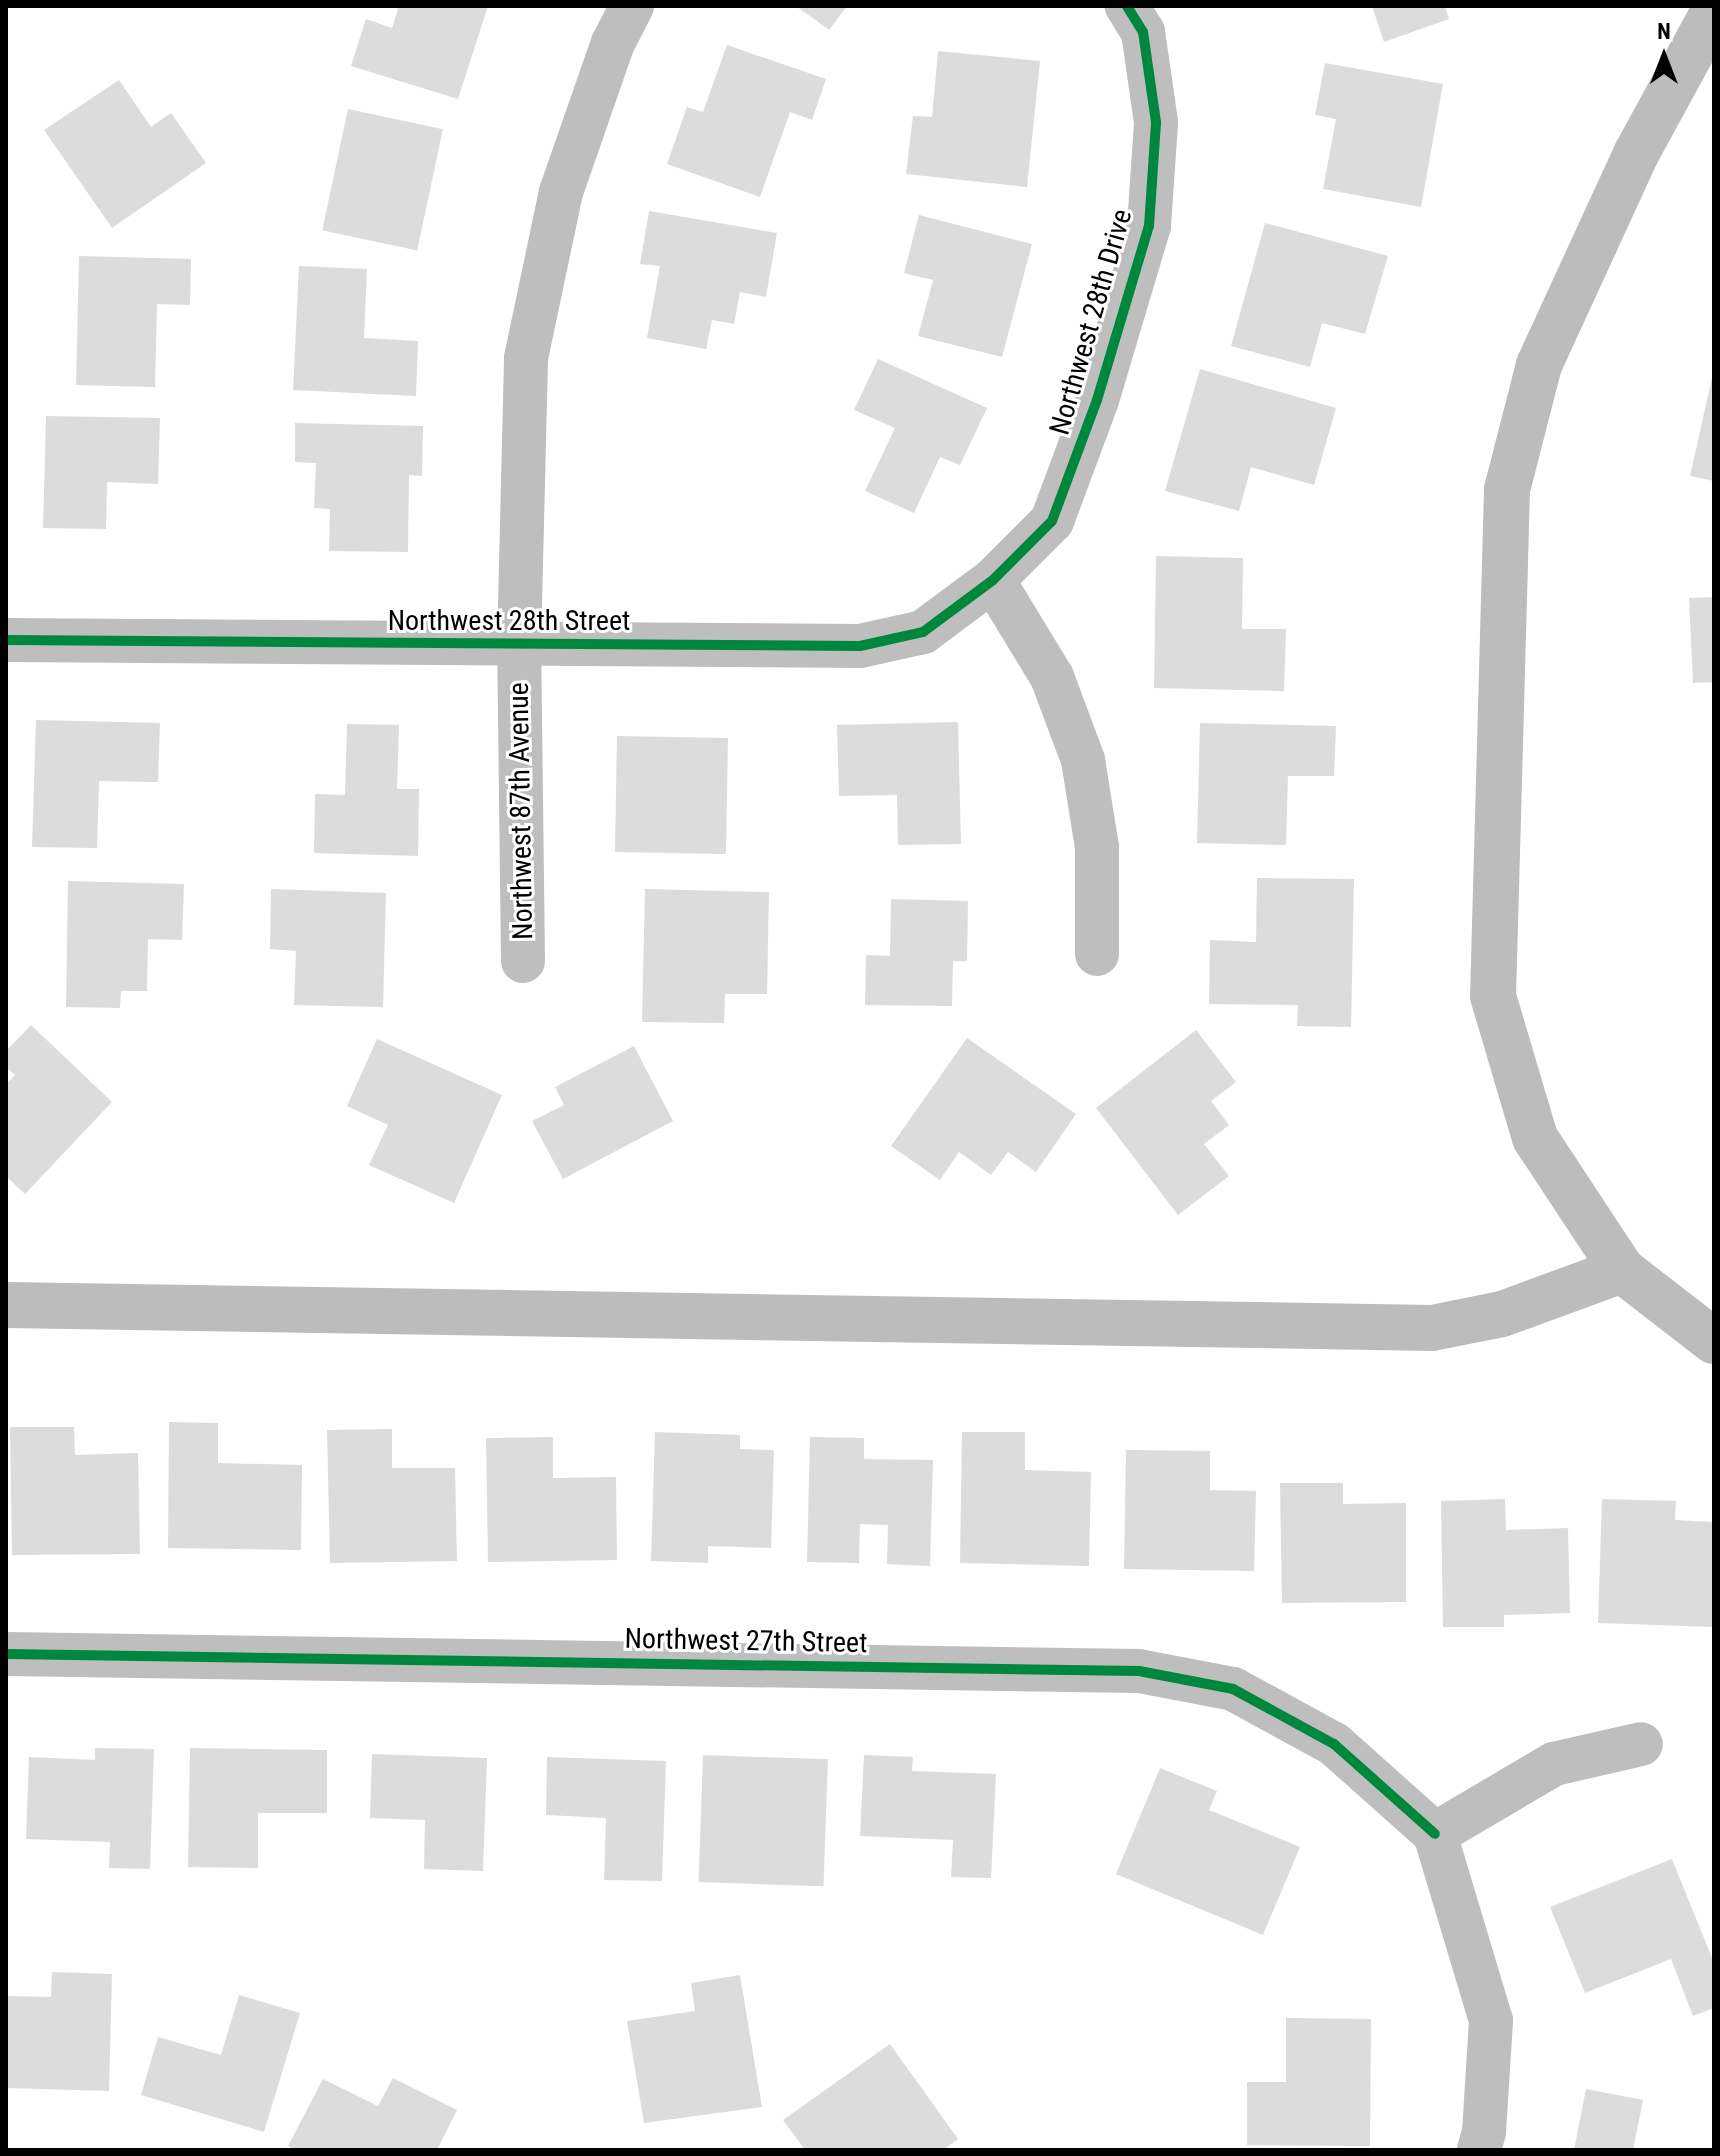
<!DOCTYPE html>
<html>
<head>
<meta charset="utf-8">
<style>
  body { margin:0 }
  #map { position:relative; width:1720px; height:2156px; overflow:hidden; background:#fff; font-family:"Roboto Condensed",sans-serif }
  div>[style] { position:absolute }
  .canal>* { height:46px; margin:-23px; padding:0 23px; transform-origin:23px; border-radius:23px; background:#bcbcbc }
  .building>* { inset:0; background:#dcdcdc; transform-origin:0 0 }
  .minor>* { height:44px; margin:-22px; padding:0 22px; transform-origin:22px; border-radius:22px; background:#bebebe }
  .cycleway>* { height:10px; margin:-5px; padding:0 5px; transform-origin:5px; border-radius:5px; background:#00873e }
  span { translate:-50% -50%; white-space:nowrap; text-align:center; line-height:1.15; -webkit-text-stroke:6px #fff; paint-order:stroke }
  .street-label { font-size:28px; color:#000 }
  .frame { position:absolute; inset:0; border:8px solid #000; pointer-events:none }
  .north { position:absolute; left:1624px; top:16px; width:80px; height:80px; -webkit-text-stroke:6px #fff; paint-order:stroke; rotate:0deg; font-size:22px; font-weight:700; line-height:32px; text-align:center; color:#000 }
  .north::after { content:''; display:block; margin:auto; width:28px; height:36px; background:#000; clip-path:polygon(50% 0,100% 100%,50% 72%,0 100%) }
</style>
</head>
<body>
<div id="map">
  <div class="canal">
    <div style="left:1714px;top:11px;width:163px;rotate:118.6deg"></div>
    <div style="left:1636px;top:154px;width:232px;rotate:114.7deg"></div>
    <div style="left:1539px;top:365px;width:129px;rotate:104.4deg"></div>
    <div style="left:1507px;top:490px;width:506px;rotate:91.58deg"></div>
    <div style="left:1493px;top:996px;width:148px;rotate:73.5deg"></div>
    <div style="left:1535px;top:1138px;width:158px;rotate:56.6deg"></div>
    <div style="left:1622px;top:1270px;width:116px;rotate:37.7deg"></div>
    <div style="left:6px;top:1305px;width:1426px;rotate:0.92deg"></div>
    <div style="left:1432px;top:1328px;width:71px;rotate:-11.3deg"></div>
    <div style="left:1502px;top:1314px;width:128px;rotate:-20.1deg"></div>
  </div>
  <div class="building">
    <div style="clip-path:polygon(399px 6px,488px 6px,458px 99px,351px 66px,366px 19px,392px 28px)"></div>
    <div style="clip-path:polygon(796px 6px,847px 6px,829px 30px)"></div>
    <div style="clip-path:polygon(1372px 6px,1445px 6px,1449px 19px,1384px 42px)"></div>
    <div style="clip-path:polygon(727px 45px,826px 79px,812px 120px,790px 112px,760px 197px,667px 164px,687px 107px,703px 112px)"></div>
    <div style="clip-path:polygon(938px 51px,1040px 61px,1027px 187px,906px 174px,913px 116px,932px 117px)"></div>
    <div style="clip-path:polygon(1325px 63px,1443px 84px,1421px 207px,1323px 189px,1336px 119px,1315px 115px)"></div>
    <div style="clip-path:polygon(119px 80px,151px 127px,171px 113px,206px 163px,112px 228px,44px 130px)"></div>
    <div style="left:348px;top:109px;width:97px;height:124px;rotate:12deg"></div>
    <div style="clip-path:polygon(649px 211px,777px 233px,766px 297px,740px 292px,734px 324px,712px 320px,706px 349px,647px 338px,660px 266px,640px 264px)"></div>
    <div style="clip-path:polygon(919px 215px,1032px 244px,1002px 357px,918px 336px,933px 280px,904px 273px)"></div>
    <div style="clip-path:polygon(1265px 223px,1388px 256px,1365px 334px,1322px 323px,1310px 367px,1231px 346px)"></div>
    <div style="clip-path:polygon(79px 256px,191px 259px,190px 305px,157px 304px,155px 387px,76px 385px)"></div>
    <div style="clip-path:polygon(299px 266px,367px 269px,364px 338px,418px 341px,416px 396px,293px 390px)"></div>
    <div style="clip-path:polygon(878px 359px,987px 408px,960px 465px,940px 457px,914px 513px,865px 491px,895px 428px,854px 410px)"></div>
    <div style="clip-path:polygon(1200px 369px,1336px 408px,1314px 485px,1251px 467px,1239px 511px,1165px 491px)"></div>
    <div style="clip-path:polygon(1713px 373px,1714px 373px,1714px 481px,1690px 476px)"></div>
    <div style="clip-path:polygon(46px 416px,160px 418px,158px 484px,107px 482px,106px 529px,43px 528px)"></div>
    <div style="clip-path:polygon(295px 423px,423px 426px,422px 476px,409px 475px,408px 552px,329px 551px,330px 509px,314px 508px,316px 463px,295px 462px)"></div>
    <div style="clip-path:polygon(1156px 556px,1243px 558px,1242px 629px,1286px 629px,1284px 691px,1154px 688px)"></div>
    <div style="clip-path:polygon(1714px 597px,1714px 682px,1693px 683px,1689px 598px)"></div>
    <div style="clip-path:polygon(36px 720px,160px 723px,158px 782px,99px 781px,97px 848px,32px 847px)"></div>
    <div style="clip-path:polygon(958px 722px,961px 844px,898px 845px,897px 795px,839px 796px,837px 725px)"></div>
    <div style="clip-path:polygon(1200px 723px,1336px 726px,1334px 776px,1288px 776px,1286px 845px,1197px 843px)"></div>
    <div style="clip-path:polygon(347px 724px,399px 725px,397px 789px,419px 789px,418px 856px,314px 853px,315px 794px,345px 795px)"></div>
    <div style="left:617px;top:736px;width:111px;height:116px;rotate:1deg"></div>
    <div style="clip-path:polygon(1257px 878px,1354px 879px,1351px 1027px,1297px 1026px,1298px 1005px,1209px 1004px,1210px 940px,1256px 942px)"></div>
    <div style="clip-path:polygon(68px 881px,184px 884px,182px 940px,148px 939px,147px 991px,121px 991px,120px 1008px,66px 1007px)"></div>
    <div style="clip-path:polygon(271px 889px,386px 893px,383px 1007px,294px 1005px,296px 951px,270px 949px)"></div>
    <div style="clip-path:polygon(645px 889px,769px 892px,767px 994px,725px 994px,724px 1023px,642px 1022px)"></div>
    <div style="clip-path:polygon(891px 899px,968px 901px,967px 961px,953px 961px,952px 1006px,865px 1005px,866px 955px,890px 956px)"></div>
    <div style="clip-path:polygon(31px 1025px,112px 1102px,25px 1194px,6px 1176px,6px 1084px,15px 1075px,6px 1067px,6px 1051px)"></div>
    <div style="clip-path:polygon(1196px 1030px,1236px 1082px,1211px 1101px,1229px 1125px,1204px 1144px,1229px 1176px,1178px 1215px,1096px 1108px)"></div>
    <div style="clip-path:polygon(967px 1038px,1076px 1114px,1036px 1172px,1008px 1152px,991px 1175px,959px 1152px,940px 1180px,891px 1146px)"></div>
    <div style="clip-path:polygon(377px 1039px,502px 1095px,454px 1203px,369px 1165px,388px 1125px,347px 1106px)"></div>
    <div style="clip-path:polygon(634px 1046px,673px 1121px,563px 1179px,532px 1121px,564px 1105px,555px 1087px)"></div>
    <div style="clip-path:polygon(169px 1422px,218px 1423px,218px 1463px,302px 1465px,301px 1550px,168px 1548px)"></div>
    <div style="clip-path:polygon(10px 1427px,74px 1427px,75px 1455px,138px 1453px,140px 1554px,12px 1555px)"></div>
    <div style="clip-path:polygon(392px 1429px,392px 1468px,455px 1468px,457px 1561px,330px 1563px,327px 1430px)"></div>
    <div style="clip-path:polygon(655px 1432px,740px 1435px,740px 1449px,774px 1450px,771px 1548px,708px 1546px,708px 1563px,651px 1561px)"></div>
    <div style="clip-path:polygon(962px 1432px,1025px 1432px,1025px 1470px,1091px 1472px,1089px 1566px,960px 1563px)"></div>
    <div style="clip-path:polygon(553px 1437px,553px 1478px,616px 1477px,617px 1560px,488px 1562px,486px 1438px)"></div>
    <div style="clip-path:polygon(810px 1437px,864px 1438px,864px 1459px,933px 1460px,930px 1566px,887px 1564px,888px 1525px,860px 1524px,859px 1563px,807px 1562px)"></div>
    <div style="clip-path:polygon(1126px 1450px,1210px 1451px,1210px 1490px,1256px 1491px,1254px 1571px,1124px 1569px)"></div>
    <div style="clip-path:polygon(1280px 1483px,1343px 1483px,1343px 1504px,1406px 1503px,1406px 1602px,1282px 1603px)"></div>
    <div style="clip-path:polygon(1505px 1499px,1506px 1530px,1568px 1528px,1570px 1613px,1504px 1615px,1504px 1627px,1443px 1627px,1441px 1501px)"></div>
    <div style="clip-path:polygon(1602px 1499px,1676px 1501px,1675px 1520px,1714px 1522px,1714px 1627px,1598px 1623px)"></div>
    <div style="clip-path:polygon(95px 1748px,154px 1749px,150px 1869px,109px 1868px,110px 1842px,26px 1839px,29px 1757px,95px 1760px)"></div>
    <div style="clip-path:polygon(190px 1748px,327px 1750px,327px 1813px,258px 1813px,258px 1868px,188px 1867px)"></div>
    <div style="clip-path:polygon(372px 1754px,487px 1758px,483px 1871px,424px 1869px,425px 1820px,370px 1818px)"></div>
    <div style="left:703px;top:1755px;width:125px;height:127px;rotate:2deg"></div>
    <div style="clip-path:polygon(864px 1755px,913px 1757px,912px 1771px,996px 1774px,991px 1878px,951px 1877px,953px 1840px,860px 1836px)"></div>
    <div style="clip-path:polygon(547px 1757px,666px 1761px,662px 1881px,604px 1880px,606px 1818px,546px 1815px)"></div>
    <div style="clip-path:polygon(1160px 1768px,1217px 1791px,1209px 1810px,1300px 1847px,1263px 1935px,1116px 1874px)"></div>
    <div style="clip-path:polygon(1672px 1859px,1714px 1963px,1714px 2008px,1693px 2016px,1671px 1959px,1585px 1993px,1550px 1907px)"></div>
    <div style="clip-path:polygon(52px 1972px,112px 1974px,109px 2091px,6px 2088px,6px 1996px,51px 1997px)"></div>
    <div style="clip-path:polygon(740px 1975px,762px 2107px,644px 2123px,627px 2021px,695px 2011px,691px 1983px)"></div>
    <div style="clip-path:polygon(239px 1995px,300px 2013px,264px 2132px,141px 2095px,158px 2037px,221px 2055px)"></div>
    <div style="clip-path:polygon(1286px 2018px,1371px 2019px,1370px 2146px,1247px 2145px,1247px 2082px,1286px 2082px)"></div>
    <div style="clip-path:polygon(890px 2044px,958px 2139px,943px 2150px,805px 2150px,783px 2120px)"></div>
    <div style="clip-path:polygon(393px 2078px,457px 2110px,437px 2150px,296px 2150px,288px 2146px,323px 2079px,378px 2106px)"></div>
    <div style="clip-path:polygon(1586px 2089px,1643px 2100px,1633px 2150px,1574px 2150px)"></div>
  </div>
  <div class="minor">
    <div style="left:993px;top:580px;width:114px;rotate:58.7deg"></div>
    <div style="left:1052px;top:677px;width:89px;rotate:69.5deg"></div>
    <div style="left:1083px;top:760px;width:88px;rotate:80.9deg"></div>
    <div style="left:1097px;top:847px;width:107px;rotate:90deg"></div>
    <div style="left:6px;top:640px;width:854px;rotate:0.4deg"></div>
    <div style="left:860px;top:646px;width:65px;rotate:-12.5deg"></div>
    <div style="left:923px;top:632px;width:87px;rotate:-36.6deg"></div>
    <div style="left:993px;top:580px;width:83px;rotate:-45deg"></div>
    <div style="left:1052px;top:521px;width:129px;rotate:-69.6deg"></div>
    <div style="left:1097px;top:400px;width:182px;rotate:-73.4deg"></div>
    <div style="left:1149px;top:226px;width:104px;rotate:-86.1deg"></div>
    <div style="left:1156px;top:122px;width:91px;rotate:-98.2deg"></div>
    <div style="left:1143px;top:32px;width:31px;rotate:-122deg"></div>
    <div style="left:523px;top:961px;width:315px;rotate:-90.7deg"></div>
    <div style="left:519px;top:646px;width:288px;rotate:-88.6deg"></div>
    <div style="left:526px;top:358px;width:170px;rotate:-78.1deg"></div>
    <div style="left:561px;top:192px;width:158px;rotate:-70.8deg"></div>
    <div style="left:613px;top:43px;width:42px;rotate:-62.8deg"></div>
    <div style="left:6px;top:1654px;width:1133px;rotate:0.86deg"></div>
    <div style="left:1139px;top:1671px;width:96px;rotate:10.8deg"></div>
    <div style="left:1233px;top:1689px;width:115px;rotate:28.6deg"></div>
    <div style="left:1334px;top:1744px;width:135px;rotate:41.7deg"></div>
    <div style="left:1435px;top:1834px;width:195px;rotate:73.3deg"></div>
    <div style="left:1491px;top:2021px;width:111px;rotate:93.6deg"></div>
    <div style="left:1484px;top:2132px;width:19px;rotate:106deg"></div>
    <div style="left:1435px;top:1834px;width:138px;rotate:-30.5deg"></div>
    <div style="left:1554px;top:1764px;width:89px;rotate:-12.9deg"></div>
  </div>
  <div class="cycleway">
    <div style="left:6px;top:640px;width:854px;rotate:0.4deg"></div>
    <div style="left:860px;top:646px;width:65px;rotate:-12.5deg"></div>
    <div style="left:923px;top:632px;width:87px;rotate:-36.6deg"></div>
    <div style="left:993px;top:580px;width:83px;rotate:-45deg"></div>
    <div style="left:1052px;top:521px;width:129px;rotate:-69.6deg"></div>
    <div style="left:1097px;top:400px;width:182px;rotate:-73.4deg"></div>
    <div style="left:1149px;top:226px;width:104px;rotate:-86.1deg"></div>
    <div style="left:1156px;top:122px;width:91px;rotate:-98.2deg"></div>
    <div style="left:1143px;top:32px;width:31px;rotate:-122deg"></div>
    <div style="left:6px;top:1654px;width:1133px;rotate:0.86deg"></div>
    <div style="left:1139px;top:1671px;width:96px;rotate:10.8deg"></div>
    <div style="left:1233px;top:1689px;width:115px;rotate:28.6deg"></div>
    <div style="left:1334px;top:1744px;width:135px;rotate:41.7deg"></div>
  </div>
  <div class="street-label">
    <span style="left:1091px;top:322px;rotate:-74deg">Northwest 28th Drive</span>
    <span style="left:509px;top:621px">Northwest 28th Street</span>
    <span style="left:521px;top:811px;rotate:-91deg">Northwest 87th Avenue</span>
    <span style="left:746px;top:1641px;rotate:1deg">Northwest 27th Street</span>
  </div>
  <div class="frame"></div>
  <div class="north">N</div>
</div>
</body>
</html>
